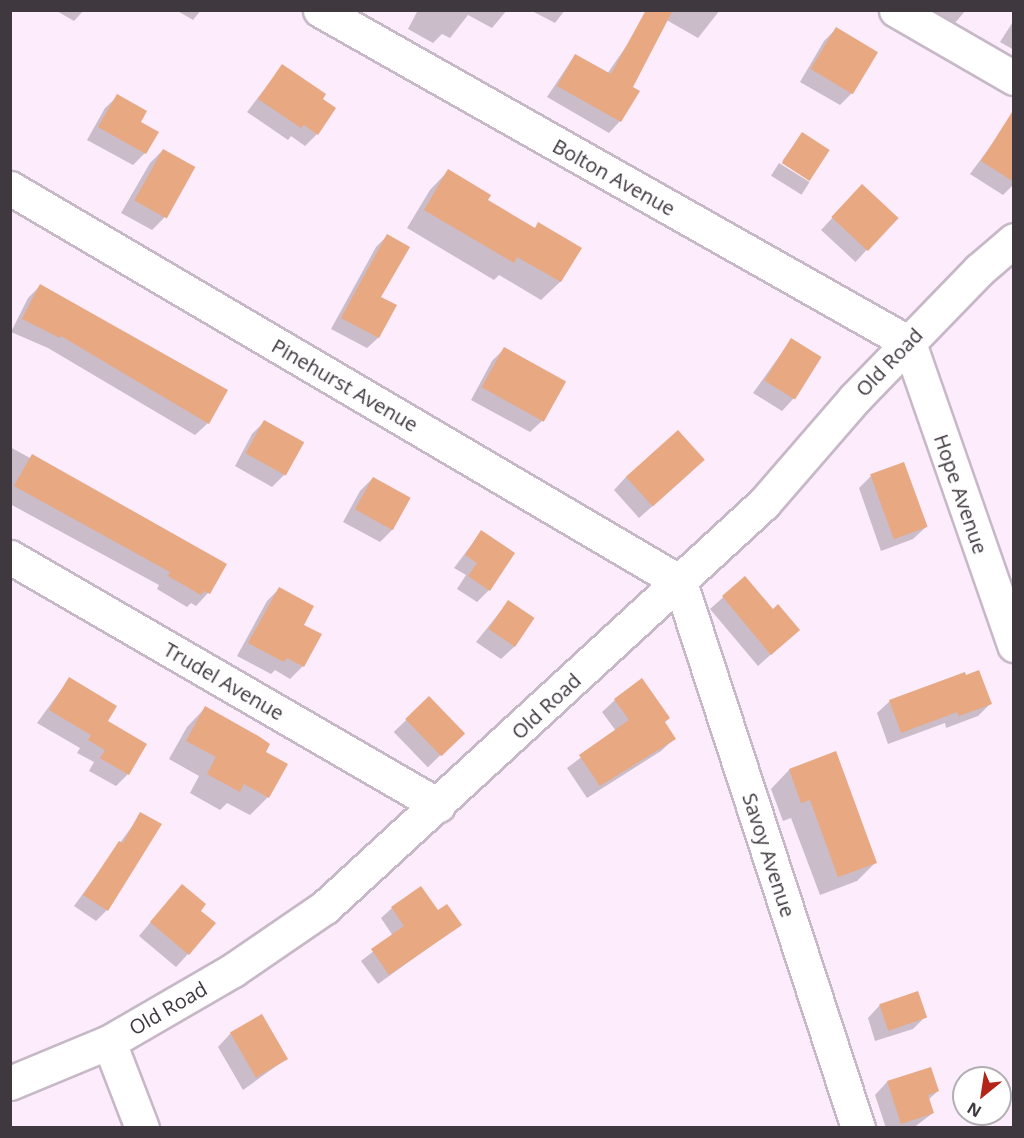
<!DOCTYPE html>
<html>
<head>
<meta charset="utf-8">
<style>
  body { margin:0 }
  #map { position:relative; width:1024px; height:1138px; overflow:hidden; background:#fdecfc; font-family:"Open Sans",sans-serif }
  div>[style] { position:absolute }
  .shadow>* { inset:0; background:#0003; transform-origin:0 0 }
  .building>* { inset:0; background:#e7a882; transform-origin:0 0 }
  .roads { filter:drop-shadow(2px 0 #c7b8c7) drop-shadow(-2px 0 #c7b8c7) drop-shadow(0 2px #c7b8c7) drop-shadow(0 -2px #c7b8c7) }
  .minor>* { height:33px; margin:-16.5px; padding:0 16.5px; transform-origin:16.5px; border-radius:16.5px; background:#fff }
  span { translate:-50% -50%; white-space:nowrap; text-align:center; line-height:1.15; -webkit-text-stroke:4.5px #fff; paint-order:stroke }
  .street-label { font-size:20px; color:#3f383f }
  .frame { position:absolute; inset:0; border:12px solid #3f383f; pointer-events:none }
  .north { position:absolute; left:952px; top:1066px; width:60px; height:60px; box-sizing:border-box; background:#fff; border:2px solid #b2afb2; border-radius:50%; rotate:210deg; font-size:16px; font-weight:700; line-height:24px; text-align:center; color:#3f383f }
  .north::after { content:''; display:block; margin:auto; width:21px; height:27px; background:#b32518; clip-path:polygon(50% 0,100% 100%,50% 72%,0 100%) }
</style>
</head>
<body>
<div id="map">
  <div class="shadow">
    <div style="clip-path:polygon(55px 10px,84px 10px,74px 21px)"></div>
    <div style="clip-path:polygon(176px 10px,201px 10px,193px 20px)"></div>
    <div style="clip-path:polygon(418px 10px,507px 10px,492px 28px,468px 15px,450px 38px,442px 34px,433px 43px,408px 29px)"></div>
    <div style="clip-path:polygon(530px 10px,565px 10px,555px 23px)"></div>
    <div style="clip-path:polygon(658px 10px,720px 10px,698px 38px,656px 14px)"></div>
    <div style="clip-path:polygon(927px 10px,966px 10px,949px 30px)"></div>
    <div style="clip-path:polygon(1014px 20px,1014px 50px,1000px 42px)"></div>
    <div style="clip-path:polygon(836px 29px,852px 93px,840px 105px,800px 82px,824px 41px)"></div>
    <div style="clip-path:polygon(634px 35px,631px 87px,620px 121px,609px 133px,547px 97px,575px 55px,607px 74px)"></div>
    <div style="clip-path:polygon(282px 66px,321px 99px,317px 134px,305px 146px,291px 136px,288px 140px,247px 112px)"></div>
    <div style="clip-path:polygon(118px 96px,139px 122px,145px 153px,133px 165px,87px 140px,105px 108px)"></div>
    <div style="left:802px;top:133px;width:32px;height:34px;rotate:35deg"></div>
    <div style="clip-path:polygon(998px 136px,1014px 146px,1014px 184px,1003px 195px,970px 174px)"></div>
    <div style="clip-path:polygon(163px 150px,164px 218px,152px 230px,121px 213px,150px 163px)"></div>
    <div style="left:779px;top:163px;width:36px;height:15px;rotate:32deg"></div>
    <div style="clip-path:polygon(448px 171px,486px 201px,534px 229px,539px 224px,580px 248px,560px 282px,541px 300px,499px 275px,494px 280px,407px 228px,430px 190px)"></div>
    <div style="left:862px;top:186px;width:47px;height:60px;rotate:43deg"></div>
    <div style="clip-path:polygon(387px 236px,379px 297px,395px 306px,378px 338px,367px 348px,331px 329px,376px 247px)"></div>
    <div style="clip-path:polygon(40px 286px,208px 423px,195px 435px,48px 348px,11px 332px,28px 298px)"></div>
    <div style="clip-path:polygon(791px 340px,794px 398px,782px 411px,753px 393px)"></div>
    <div style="clip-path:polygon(504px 349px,543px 420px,530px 432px,471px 400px,492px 361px)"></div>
    <div style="clip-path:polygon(264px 422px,285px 474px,272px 487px,235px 466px,252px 434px)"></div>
    <div style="clip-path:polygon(10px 447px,225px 565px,208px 593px,196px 606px,191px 603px,187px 607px,157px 589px,159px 585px,10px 504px)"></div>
    <div style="clip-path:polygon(691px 472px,639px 518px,614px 490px,626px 477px)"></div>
    <div style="clip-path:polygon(871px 476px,926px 527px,913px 539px,881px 551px,859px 488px)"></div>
    <div style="clip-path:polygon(373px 478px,409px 498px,392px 530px,380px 542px,343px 522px,360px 491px)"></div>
    <div style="clip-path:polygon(481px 532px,489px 590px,477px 602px,457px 589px,466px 575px,454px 568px)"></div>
    <div style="clip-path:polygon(745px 578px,772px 611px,798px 630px,758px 666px,710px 609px)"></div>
    <div style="clip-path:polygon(279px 589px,302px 625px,303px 666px,290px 679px,275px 670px,271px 674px,237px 656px,267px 601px)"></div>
    <div style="clip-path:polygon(508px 602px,514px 647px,501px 659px,476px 642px)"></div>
    <div style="clip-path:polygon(69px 679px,106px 722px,128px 774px,116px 786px,89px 771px,94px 762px,77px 753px,80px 748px,37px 723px)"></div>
    <div style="left:429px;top:698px;width:49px;height:49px;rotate:46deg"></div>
    <div style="clip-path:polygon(615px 700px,663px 723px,674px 739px,661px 751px,587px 798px,567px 768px,616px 731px,602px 712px)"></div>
    <div style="clip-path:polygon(890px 701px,990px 704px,978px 716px,946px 728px,945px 723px,888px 744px,877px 713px)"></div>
    <div style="clip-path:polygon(205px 708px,264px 753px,268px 797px,250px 815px,227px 803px,220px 810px,190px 793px,199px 776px,169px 759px,187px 727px)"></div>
    <div style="clip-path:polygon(835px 753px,875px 863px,857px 881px,820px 895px,791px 818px,783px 821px,771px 789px,789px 770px)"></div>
    <div style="clip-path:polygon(141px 814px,107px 910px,96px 921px,74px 906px)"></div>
    <div style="clip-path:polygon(170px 899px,199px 911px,188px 954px,176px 967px,139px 936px)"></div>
    <div style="clip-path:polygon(392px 908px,438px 912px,460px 925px,378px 984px,361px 961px,393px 936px,381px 918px)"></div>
    <div style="clip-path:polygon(880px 1005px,925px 1017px,913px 1029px,875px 1041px,868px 1018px)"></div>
    <div style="clip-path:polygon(261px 1016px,286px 1059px,243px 1090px,218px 1047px,230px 1034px)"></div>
    <div style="clip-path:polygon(887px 1082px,938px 1091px,928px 1100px,933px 1113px,913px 1128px,886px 1128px,875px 1095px)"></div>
  </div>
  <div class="building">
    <div style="clip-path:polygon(646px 10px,673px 10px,633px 87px,640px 91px,621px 122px,557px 86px,575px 54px,611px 74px)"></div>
    <div style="left:836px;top:27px;width:49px;height:49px;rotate:31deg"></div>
    <div style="clip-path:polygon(282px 64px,326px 94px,323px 99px,336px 108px,318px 135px,304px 125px,301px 128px,258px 99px)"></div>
    <div style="clip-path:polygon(117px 94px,147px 111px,141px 122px,159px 132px,146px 154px,98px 127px)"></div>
    <div style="clip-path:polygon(1014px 109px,1014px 182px,981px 161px)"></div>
    <div style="left:802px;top:132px;width:33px;height:37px;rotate:33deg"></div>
    <div style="left:163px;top:149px;width:37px;height:59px;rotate:29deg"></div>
    <div style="clip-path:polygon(448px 169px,491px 195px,488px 200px,535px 228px,538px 222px,582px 248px,561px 282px,517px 257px,514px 263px,424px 210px)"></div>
    <div style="left:862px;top:184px;width:50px;height:45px;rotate:43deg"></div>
    <div style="clip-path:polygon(387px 234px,410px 247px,381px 297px,397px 305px,379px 338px,341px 318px)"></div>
    <div style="clip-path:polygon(40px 284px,228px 390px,209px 424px,61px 336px,60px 338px,22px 319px)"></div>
    <div style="left:791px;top:338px;width:36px;height:50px;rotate:32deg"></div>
    <div style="left:504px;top:347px;width:71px;height:46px;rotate:29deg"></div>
    <div style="left:264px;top:420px;width:46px;height:38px;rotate:29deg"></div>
    <div style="left:678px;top:430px;width:40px;height:70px;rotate:48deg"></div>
    <div style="clip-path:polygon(32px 454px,227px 564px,210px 594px,204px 591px,201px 595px,168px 576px,170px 572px,14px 486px)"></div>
    <div style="left:904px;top:462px;width:69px;height:36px;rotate:70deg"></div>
    <div style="left:373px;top:477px;width:43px;height:37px;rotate:29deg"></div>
    <div style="clip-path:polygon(481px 530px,515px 553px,490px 591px,468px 576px,477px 563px,465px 555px)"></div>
    <div style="clip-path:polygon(745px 576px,773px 609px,778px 604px,800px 630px,771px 655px,722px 596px)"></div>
    <div style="clip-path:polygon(279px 587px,314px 606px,304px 625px,322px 634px,304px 667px,287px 658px,284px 662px,248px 643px)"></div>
    <div style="left:508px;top:600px;width:32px;height:35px;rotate:34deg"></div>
    <div style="clip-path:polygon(979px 670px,992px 704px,959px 716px,957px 712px,901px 733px,889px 700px,965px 672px,966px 675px)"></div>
    <div style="clip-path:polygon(69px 677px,117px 706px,108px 721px,147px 744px,129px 775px,100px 758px,105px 750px,88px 740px,91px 735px,49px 710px)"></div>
    <div style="clip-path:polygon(642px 678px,670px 718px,665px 722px,676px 739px,600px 786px,579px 755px,629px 720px,614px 699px)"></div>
    <div style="left:429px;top:696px;width:52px;height:33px;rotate:46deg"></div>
    <div style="clip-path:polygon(205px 706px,260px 737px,270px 744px,266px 752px,288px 764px,269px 798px,244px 784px,240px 792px,207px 774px,216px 757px,186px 741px)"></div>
    <div style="clip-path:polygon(836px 751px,877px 863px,838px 877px,810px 800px,801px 803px,789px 769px)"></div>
    <div style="clip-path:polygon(140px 812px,162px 824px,108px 911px,83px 895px,119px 841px,123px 843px)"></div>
    <div style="clip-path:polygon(182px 884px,206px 904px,201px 911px,216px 923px,189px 955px,150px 922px)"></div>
    <div style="clip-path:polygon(421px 886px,438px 910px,447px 904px,462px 925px,389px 975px,371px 949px,404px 926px,391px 907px)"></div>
    <div style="left:918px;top:991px;width:28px;height:41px;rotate:71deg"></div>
    <div style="left:262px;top:1014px;width:52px;height:37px;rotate:60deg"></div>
    <div style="clip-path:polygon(931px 1067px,939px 1091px,928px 1095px,934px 1113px,901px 1124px,887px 1081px)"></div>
  </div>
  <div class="roads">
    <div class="minor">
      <div style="left:320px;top:10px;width:677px;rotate:29.48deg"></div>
      <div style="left:909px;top:343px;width:320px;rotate:70.8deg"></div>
      <div style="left:896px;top:10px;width:136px;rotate:30deg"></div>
      <div style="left:10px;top:188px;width:777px;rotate:30.46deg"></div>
      <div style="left:680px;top:582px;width:574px;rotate:71.94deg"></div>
      <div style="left:10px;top:557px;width:495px;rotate:30.1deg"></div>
      <div style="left:109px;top:1042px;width:92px;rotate:69deg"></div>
      <div style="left:10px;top:1083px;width:107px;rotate:-22.5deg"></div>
      <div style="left:109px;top:1042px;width:143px;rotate:-30.1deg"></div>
      <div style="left:233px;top:970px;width:112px;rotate:-34.4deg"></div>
      <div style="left:325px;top:907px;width:597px;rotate:-42.62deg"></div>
      <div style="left:764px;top:503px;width:138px;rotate:-49.1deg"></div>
      <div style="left:854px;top:399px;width:180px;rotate:-45.9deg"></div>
      <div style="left:979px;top:270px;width:46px;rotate:-40.6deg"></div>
    </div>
  </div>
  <div class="street-label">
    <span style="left:614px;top:177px;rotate:29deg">Bolton Avenue</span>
    <span style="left:889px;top:362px;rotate:-46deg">Old Road</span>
    <span style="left:345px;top:385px;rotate:30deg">Pinehurst Avenue</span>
    <span style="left:961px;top:494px;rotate:71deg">Hope Avenue</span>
    <span style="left:224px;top:681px;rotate:30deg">Trudel Avenue</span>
    <span style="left:546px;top:706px;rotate:-43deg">Old Road</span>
    <span style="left:769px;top:855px;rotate:72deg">Savoy Avenue</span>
    <span style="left:168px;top:1008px;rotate:-30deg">Old Road</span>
  </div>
  <div class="frame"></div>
  <div class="north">N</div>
</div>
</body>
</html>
